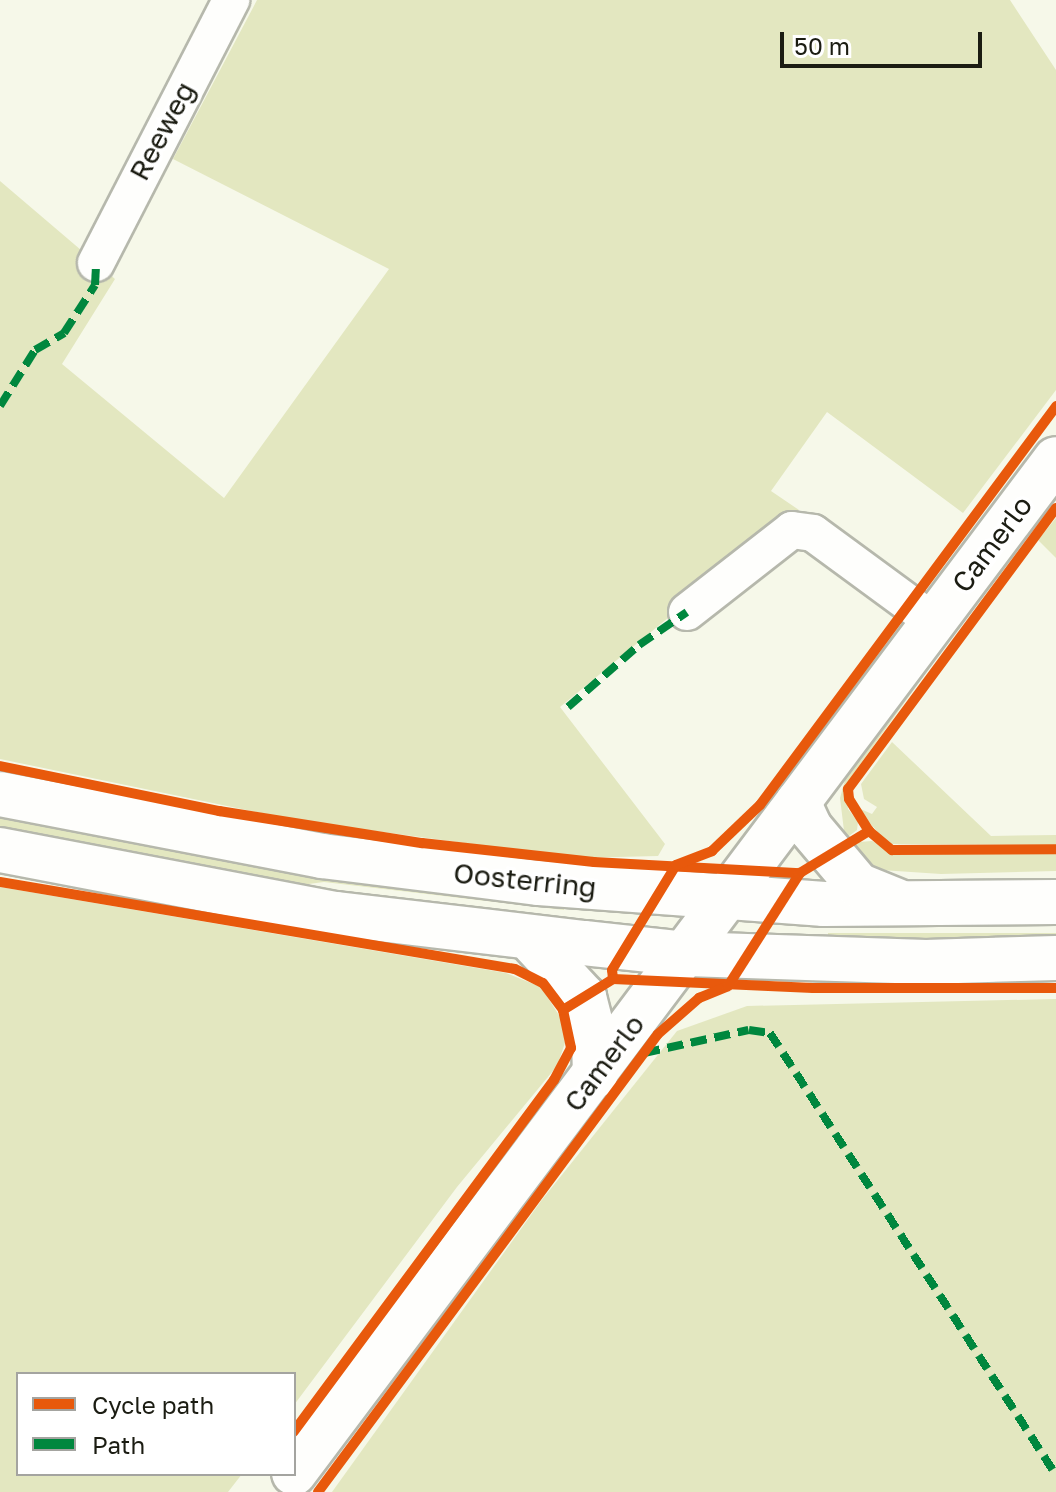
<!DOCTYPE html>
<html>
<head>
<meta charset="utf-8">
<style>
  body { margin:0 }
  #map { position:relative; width:1056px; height:1492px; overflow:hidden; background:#f6f8e9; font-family:"Golos Text",sans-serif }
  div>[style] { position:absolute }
  .green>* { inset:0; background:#e3e7c0; transform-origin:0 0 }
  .roads { filter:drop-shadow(2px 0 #b6b8ac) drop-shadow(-2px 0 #b6b8ac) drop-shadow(0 2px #b6b8ac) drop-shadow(0 -2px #b6b8ac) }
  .minor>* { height:36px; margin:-18px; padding:0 18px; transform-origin:18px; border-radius:18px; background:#fefefc }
  .major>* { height:44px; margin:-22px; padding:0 22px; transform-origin:22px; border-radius:22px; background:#fefefc }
  .quiet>* { height:8px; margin-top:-4px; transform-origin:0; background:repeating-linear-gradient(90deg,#00873e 0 16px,transparent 0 24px) }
  .cycleway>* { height:10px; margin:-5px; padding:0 5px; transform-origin:5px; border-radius:5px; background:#e8590c }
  span { translate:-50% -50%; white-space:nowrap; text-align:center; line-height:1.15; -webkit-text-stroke:7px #fff; paint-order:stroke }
  .street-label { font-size:28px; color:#1b1c12 }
  .legend { position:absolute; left:16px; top:1372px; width:280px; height:104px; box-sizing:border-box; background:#fff; border:2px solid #a4a4a0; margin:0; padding:10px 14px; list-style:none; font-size:24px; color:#1b1c12 }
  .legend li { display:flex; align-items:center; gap:16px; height:40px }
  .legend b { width:40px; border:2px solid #a4a4a0 }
  .scale { position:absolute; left:780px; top:32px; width:202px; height:36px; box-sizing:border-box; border:4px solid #1b1c12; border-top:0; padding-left:10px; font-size:24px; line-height:28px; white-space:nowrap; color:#1b1c12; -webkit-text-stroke:6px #fff; paint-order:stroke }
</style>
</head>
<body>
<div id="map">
  <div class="green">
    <div style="clip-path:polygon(257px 0,1010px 0,1056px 70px,1056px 390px,963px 513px,827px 412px,771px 491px,799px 510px,560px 707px,665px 844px,658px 856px,577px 858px,300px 821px,0 759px,0 181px,115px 279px,62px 364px,224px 498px,389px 269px,173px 159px)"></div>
    <div style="clip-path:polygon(1056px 518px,1056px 558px,1038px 540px)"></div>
    <div style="clip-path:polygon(1010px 552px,1017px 552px,959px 629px,953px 618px)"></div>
    <div style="clip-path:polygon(940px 640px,948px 642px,846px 784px,848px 809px,858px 822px,857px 830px,845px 839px,840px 798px,847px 773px)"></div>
    <div style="clip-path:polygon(892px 742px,991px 836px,1056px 835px,1056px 845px,888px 844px,856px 807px,872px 814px,877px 807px,864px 799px,861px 784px)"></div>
    <div style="clip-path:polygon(0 811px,565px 901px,564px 910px,324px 882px,277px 888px,0 835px)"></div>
    <div style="clip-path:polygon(872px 841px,901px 855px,1056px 851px,1056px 871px,941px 874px,866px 869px,851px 849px,859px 842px)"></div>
    <div style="clip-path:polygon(0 887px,506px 973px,541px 987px,562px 1020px,565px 1043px,557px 1066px,457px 1187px,294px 1405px,294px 1374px,18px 1374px,18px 1474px,242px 1474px,228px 1492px,0 1492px)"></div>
    <div style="left:1056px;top:933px;width:8px;height:228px;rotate:90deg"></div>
    <div style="clip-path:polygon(1056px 999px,1056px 1492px,332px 1492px,541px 1201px,677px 1031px,747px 1006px)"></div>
  </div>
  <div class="roads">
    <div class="minor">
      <div style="left:96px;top:263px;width:296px;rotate:-62.8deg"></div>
      <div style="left:687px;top:612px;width:133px;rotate:-38deg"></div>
      <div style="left:792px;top:530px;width:21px;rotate:8deg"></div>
      <div style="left:813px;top:533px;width:150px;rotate:36.3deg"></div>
    </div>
    <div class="major">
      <div style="left:0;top:794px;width:328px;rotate:10.9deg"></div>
      <div style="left:322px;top:856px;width:219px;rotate:7.1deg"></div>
      <div style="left:539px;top:883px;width:286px;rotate:4.2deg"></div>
      <div style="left:824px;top:904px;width:232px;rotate:-0.5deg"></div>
      <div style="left:798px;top:802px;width:29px;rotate:65deg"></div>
      <div style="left:810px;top:828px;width:75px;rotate:49.9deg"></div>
      <div style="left:858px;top:885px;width:42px;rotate:22.3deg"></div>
      <div style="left:0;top:850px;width:343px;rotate:10.8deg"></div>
      <div style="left:337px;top:914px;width:249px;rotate:6.7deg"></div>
      <div style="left:584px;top:943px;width:104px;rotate:6.1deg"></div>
      <div style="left:687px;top:954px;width:239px;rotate:1.9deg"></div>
      <div style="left:926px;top:962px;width:130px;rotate:-1.8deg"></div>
      <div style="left:529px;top:938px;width:81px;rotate:47deg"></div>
      <div style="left:584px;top:997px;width:40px;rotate:75.6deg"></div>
      <div style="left:594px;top:1036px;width:40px;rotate:88.6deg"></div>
      <div style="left:294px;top:1473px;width:1268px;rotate:-53.08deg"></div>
    </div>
  </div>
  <div class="quiet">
    <div style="left:0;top:406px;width:66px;rotate:-58deg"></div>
    <div style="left:35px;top:350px;width:34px;rotate:-30deg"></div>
    <div style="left:64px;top:333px;width:57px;rotate:-57.1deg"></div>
    <div style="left:95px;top:285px;width:22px;rotate:-87deg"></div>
    <div style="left:568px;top:707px;width:94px;rotate:-41.1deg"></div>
    <div style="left:639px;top:645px;width:58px;rotate:-34.5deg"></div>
    <div style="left:644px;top:1053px;width:107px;rotate:-12.4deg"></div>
    <div style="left:749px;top:1030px;width:21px;rotate:8deg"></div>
    <div style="left:770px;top:1033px;width:526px;rotate:57.09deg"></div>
  </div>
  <div class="cycleway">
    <div style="left:1056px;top:508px;width:350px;rotate:126.5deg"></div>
    <div style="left:848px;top:789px;width:10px;rotate:84deg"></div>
    <div style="left:849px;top:799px;width:38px;rotate:58deg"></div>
    <div style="left:869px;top:831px;width:30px;rotate:40deg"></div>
    <div style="left:892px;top:850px;width:164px;rotate:-0.3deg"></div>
    <div style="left:0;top:766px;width:224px;rotate:11.6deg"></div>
    <div style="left:219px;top:811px;width:206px;rotate:9deg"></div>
    <div style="left:422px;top:843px;width:173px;rotate:6.3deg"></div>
    <div style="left:594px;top:862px;width:206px;rotate:3.1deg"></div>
    <div style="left:0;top:882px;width:522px;rotate:9.59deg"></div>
    <div style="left:515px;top:969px;width:31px;rotate:27deg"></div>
    <div style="left:543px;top:983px;width:34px;rotate:53deg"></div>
    <div style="left:563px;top:1010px;width:39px;rotate:78deg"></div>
    <div style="left:571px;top:1048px;width:36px;rotate:118deg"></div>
    <div style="left:554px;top:1080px;width:438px;rotate:126.5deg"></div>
    <div style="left:613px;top:979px;width:9px;rotate:-96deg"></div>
    <div style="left:612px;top:970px;width:123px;rotate:-58.6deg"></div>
    <div style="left:676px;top:865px;width:39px;rotate:-21deg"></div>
    <div style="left:712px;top:851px;width:66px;rotate:-43.8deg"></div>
    <div style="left:760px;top:805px;width:497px;rotate:-53.4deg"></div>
    <div style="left:563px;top:1010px;width:59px;rotate:-31.8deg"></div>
    <div style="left:613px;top:979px;width:200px;rotate:2.6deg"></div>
    <div style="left:813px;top:988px;width:243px"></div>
    <div style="left:318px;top:1492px;width:570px;rotate:-53.41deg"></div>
    <div style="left:658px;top:1034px;width:55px;rotate:-41.3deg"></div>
    <div style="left:699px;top:998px;width:31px;rotate:-22deg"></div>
    <div style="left:728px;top:986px;width:134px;rotate:-57.5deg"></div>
    <div style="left:800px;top:873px;width:81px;rotate:-31.3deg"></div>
  </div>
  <div class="street-label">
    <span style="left:162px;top:131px;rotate:-62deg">Reeweg</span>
    <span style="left:992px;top:544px;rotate:-53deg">Camerlo</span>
    <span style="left:525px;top:880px;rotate:6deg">Oosterring</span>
    <span style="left:604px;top:1063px;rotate:-53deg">Camerlo</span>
  </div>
  <ul class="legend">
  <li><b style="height:10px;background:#e8590c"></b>Cycle path</li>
  <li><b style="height:10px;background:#00873e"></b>Path</li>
  </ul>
  <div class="scale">50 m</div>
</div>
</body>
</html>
